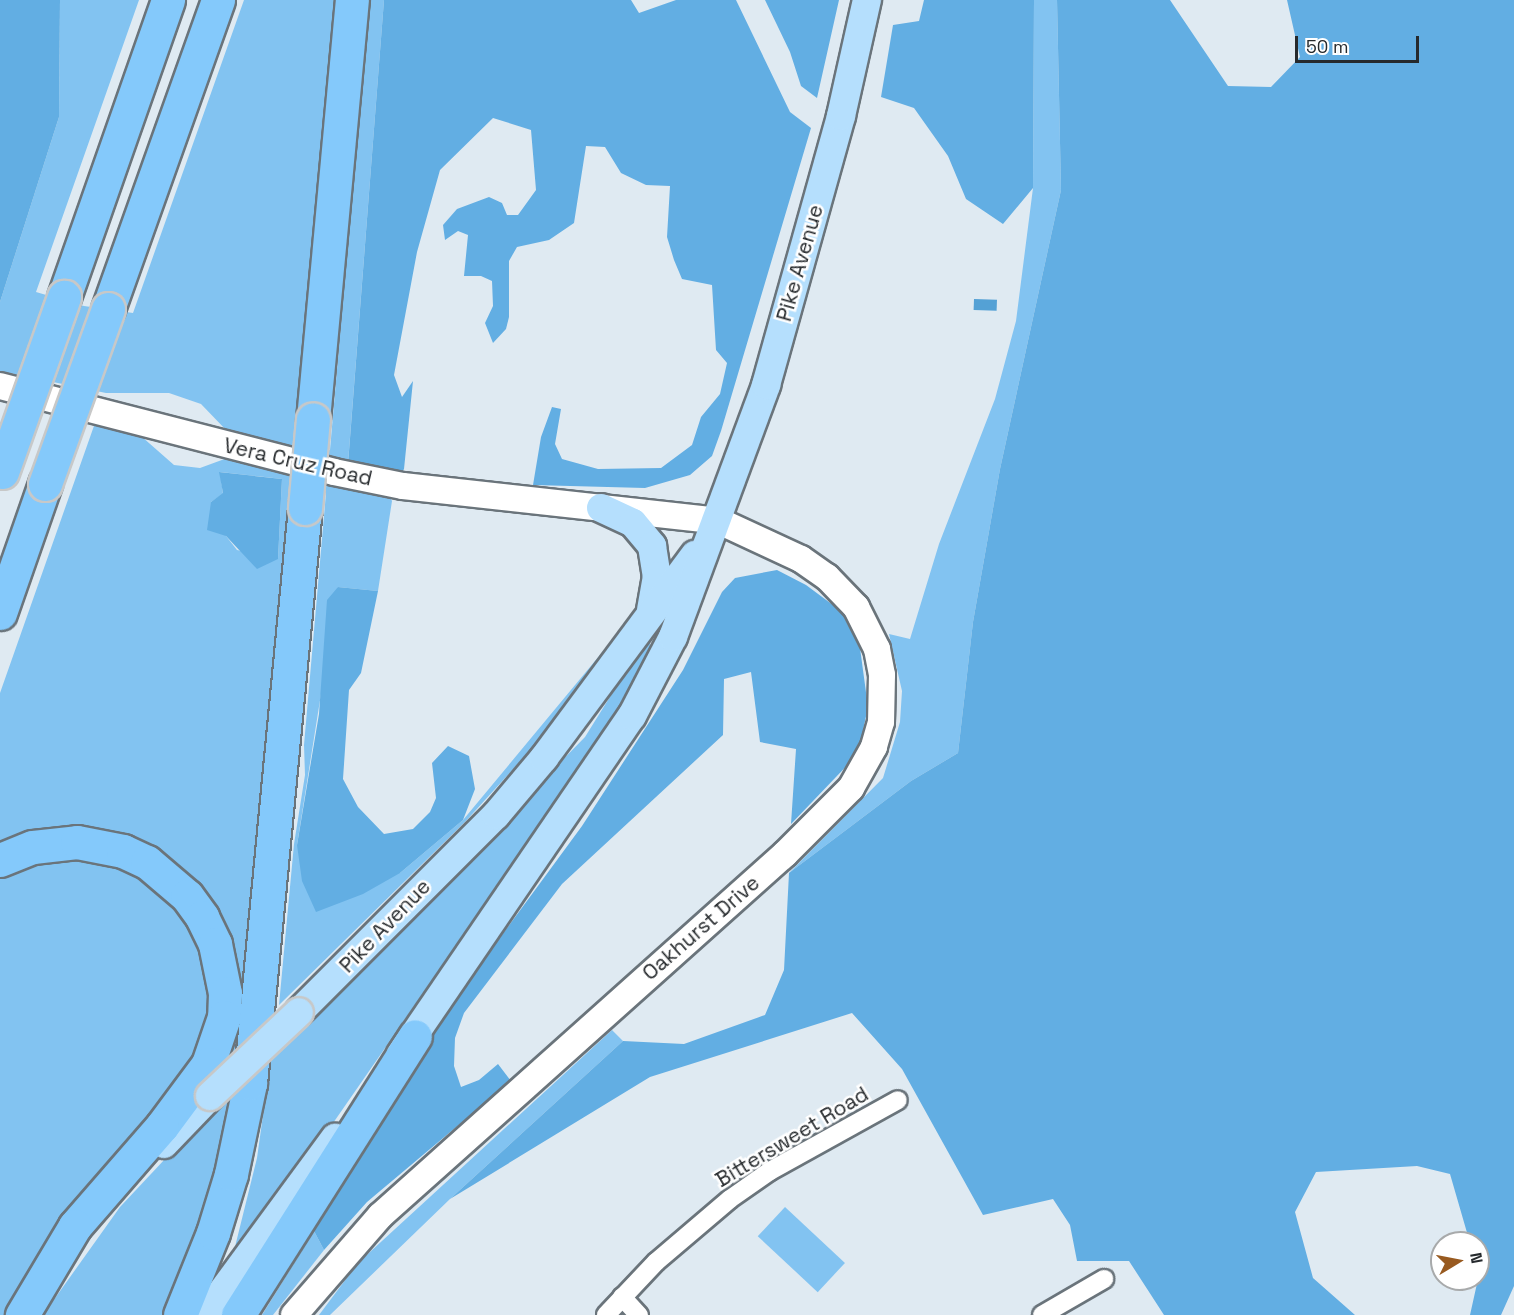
<!DOCTYPE html>
<html>
<head>
<meta charset="utf-8">
<style>
  body { margin:0 }
  #map { position:relative; width:1514px; height:1315px; overflow:hidden; background:#dfeaf2; font-family:"Space Grotesk",sans-serif }
  div>[style] { position:absolute }
  .green>* { inset:0; background:#82c3f1; transform-origin:0 0 }
  .forest>* { inset:0; background:#62aee3 }
  .water>* { inset:0; background:#54a1d5; transform-origin:0 0 }
  .roads { filter:drop-shadow(2px 0 #6a747b) drop-shadow(-2px 0 #6a747b) drop-shadow(0 2px #6a747b) drop-shadow(0 -2px #6a747b) }
  .street>* { height:18px; margin:-9px; padding:0 9px; transform-origin:9px; border-radius:9px; background:#fff }
  .secondary>* { height:26px; margin:-13px; padding:0 13px; transform-origin:13px; border-radius:13px; background:#fff }
  .primary>* { height:28px; margin:-14px; padding:0 14px; transform-origin:14px; border-radius:14px; background:#b5dffd }
  .highway>* { height:33px; margin:-16.5px; padding:0 16.5px; transform-origin:16.5px; border-radius:16.5px; background:#84c9fb }
  .bridges { filter:drop-shadow(2px 0 #c7c8c8) drop-shadow(-2px 0 #c7c8c8) drop-shadow(0 2px #c7c8c8) drop-shadow(0 -2px #c7c8c8) }
  .primary-bridge>* { height:28px; margin:-14px; padding:0 14px; transform-origin:14px; border-radius:14px; background:#b5dffd }
  .highway-bridge>* { height:33px; margin:-16.5px; padding:0 16.5px; transform-origin:16.5px; border-radius:16.5px; background:#84c9fb }
  span { translate:-50% -50%; white-space:nowrap; text-align:center; line-height:1.15; -webkit-text-stroke:5px #fff; paint-order:stroke }
  .street-label { font-size:21px; color:#262a2d }
  .north { position:absolute; left:1430px; top:1231px; width:60px; height:60px; box-sizing:border-box; background:#fff; border:2px solid #a8aaab; border-radius:50%; rotate:80deg; font-size:16px; font-weight:700; line-height:24px; text-align:center; color:#262a2d }
  .north::after { content:''; display:block; margin:auto; width:21px; height:27px; background:#985a20; clip-path:polygon(50% 0,100% 100%,50% 72%,0 100%) }
  .scale { position:absolute; left:1295px; top:36px; width:124px; height:27px; box-sizing:border-box; border:3px solid #262a2d; border-top:0; padding-left:8px; font-size:18px; line-height:21px; white-space:nowrap; color:#262a2d; -webkit-text-stroke:4px #fff; paint-order:stroke }
</style>
</head>
<body>
<div id="map">
  <div class="green">
    <div style="clip-path:polygon(60px 0,139px 0,36px 292px,84px 306px,133px 313px,244px 0,340px 0,294px 443px,330px 450px,369px 0,384px 0,348px 463px,228px 432px,201px 404px,169px 393px,106px 393px,0 371px,0 302px,59px 117px)"></div>
    <div style="clip-path:polygon(1034px 0,1057px 0,1061px 190px,1000px 469px,973px 622px,958px 753px,911px 781px,789px 873px,883px 778px,900px 722px,902px 691px,889px 634px,910px 639px,939px 544px,995px 399px,1016px 321px,1033px 188px)"></div>
    <div style="clip-path:polygon(evenodd,95px 423px,141px 436px,174px 465px,200px 468px,230px 457px,389px 495px,392px 501px,378px 591px,338px 587px,297px 845px,400px 873px,463px 820px,634px 614px,646px 584px,642px 555px,618px 528px,640px 546px,649px 582px,632px 622px,547px 732px,465px 822px,279px 1005px,294px 844px,305px 775px,304px 745px,326px 493px,290px 485px,289px 554px,227px 1146px,167px 1315px,43px 1315px,120px 1207px,195px 1127px,204px 1125px,221px 1107px,225px 1059px,205px 895px,172px 861px,139px 841px,0 845px,0 693px,95px 423px,220px 472px,282px 479px,278px 559px,237px 550px,226px 536px,211px 502px,223px 494px,220px 472px)"></div>
    <div style="clip-path:polygon(646px 639px,653px 648px,622px 706px,295px 1178px,231px 1263px,257px 1158px,271px 1058px,585px 737px)"></div>
    <div style="clip-path:polygon(94px 855px,162px 886px,203px 941px,212px 997px,203px 1044px,169px 1097px,76px 1204px,22px 1282px,5px 1315px,0 1315px,0 872px,27px 860px)"></div>
    <div style="clip-path:polygon(612px 1030px,623px 1041px,450px 1199px,330px 1315px,319px 1315px,358px 1263px)"></div>
    <div style="left:785px;top:1207px;width:82px;height:40px;rotate:43deg"></div>
    <div style="clip-path:polygon(314px 1231px,324px 1250px,273px 1315px,262px 1315px)"></div>
  </div>
  <div class="forest">
    <div style="clip-path:polygon(0 0,60px 0,59px 117px,0 302px)"></div>
    <div style="clip-path:polygon(384px 0,631px 0,639px 13px,676px 0,736px 0,790px 112px,811px 128px,721px 431px,712px 456px,690px 475px,645px 488px,533px 485px,541px 437px,552px 407px,561px 409px,555px 444px,562px 459px,598px 469px,661px 468px,692px 445px,701px 417px,720px 394px,727px 363px,716px 350px,712px 285px,682px 279px,674px 260px,667px 237px,670px 186px,646px 185px,621px 173px,605px 147px,586px 146px,574px 223px,549px 240px,517px 247px,509px 261px,509px 317px,506px 329px,493px 343px,485px 323px,493px 306px,492px 281px,481px 276px,464px 276px,468px 235px,458px 231px,445px 240px,443px 225px,457px 209px,489px 197px,502px 203px,507px 215px,518px 215px,536px 190px,531px 130px,493px 118px,440px 170px,417px 252px,394px 375px,402px 397px,413px 381px,404px 469px,401px 474px,348px 464px)"></div>
    <div style="clip-path:polygon(765px 0,839px 0,817px 98px,801px 86px,790px 52px)"></div>
    <div style="clip-path:polygon(924px 0,1034px 0,1033px 188px,1003px 224px,966px 199px,948px 156px,914px 108px,881px 97px,893px 25px,919px 21px)"></div>
    <div style="clip-path:polygon(1057px 0,1170px 0,1228px 86px,1271px 87px,1300px 57px,1287px 0,1514px 0,1514px 1286px,1501px 1315px,1470px 1315px,1478px 1279px,1478px 1243px,1470px 1243px,1450px 1174px,1417px 1166px,1316px 1172px,1295px 1212px,1313px 1278px,1355px 1315px,1164px 1315px,1129px 1261px,1077px 1261px,1070px 1225px,1053px 1199px,983px 1215px,902px 1069px,852px 1013px,650px 1077px,450px 1199px,623px 1041px,684px 1044px,765px 1015px,784px 970px,789px 873px,911px 781px,958px 753px,973px 622px,1000px 469px,1061px 190px)"></div>
    <div style="clip-path:polygon(219px 472px,282px 479px,278px 559px,257px 569px,226px 536px,207px 530px,211px 502px,223px 493px)"></div>
    <div style="clip-path:polygon(777px 570px,806px 585px,841px 611px,860px 648px,868px 707px,858px 754px,791px 824px,796px 749px,760px 742px,751px 672px,724px 679px,723px 735px,562px 884px,464px 1013px,455px 1038px,454px 1066px,461px 1087px,479px 1080px,498px 1064px,511px 1081px,367px 1202px,324px 1250px,314px 1231px,382px 1115px,455px 999px,582px 826px,683px 670px,722px 592px,735px 578px)"></div>
    <div style="clip-path:polygon(338px 587px,378px 591px,361px 673px,349px 690px,343px 779px,358px 807px,384px 834px,413px 829px,430px 812px,436px 798px,432px 763px,448px 746px,469px 756px,475px 789px,463px 820px,400px 873px,363px 894px,316px 912px,302px 881px,297px 845px,319px 714px,327px 600px)"></div>
  </div>
  <div class="water">
    <div style="left:974px;top:299px;width:23px;height:11px;rotate:2deg"></div>
  </div>
  <div class="roads">
    <div class="street">
      <div style="left:622px;top:1297px;width:25px;rotate:47deg"></div>
      <div style="left:606px;top:1315px;width:73px;rotate:-46.7deg"></div>
      <div style="left:656px;top:1262px;width:97px;rotate:-40.4deg"></div>
      <div style="left:730px;top:1199px;width:49px;rotate:-35deg"></div>
      <div style="left:770px;top:1171px;width:146px;rotate:-29deg"></div>
      <div style="left:1042px;top:1315px;width:72px;rotate:-30.1deg"></div>
    </div>
    <div class="secondary">
      <div style="left:0;top:386px;width:345px;rotate:14.4deg"></div>
      <div style="left:334px;top:472px;width:70px;rotate:11.5deg"></div>
      <div style="left:403px;top:486px;width:318px;rotate:6.3deg"></div>
      <div style="left:719px;top:521px;width:90px;rotate:24.9deg"></div>
      <div style="left:801px;top:559px;width:32px;rotate:35deg"></div>
      <div style="left:827px;top:577px;width:42px;rotate:46deg"></div>
      <div style="left:856px;top:607px;width:47px;rotate:63.4deg"></div>
      <div style="left:877px;top:649px;width:26px;rotate:79deg"></div>
      <div style="left:882px;top:675px;width:47px;rotate:91.2deg"></div>
      <div style="left:881px;top:722px;width:26px;rotate:106deg"></div>
      <div style="left:874px;top:747px;width:47px;rotate:119.3deg"></div>
      <div style="left:851px;top:788px;width:93px;rotate:135deg"></div>
      <div style="left:785px;top:854px;width:543px;rotate:138.21deg"></div>
      <div style="left:380px;top:1216px;width:131px;rotate:131deg"></div>
    </div>
    <div class="primary">
      <div style="left:601px;top:508px;width:35px;rotate:25deg"></div>
      <div style="left:633px;top:523px;width:30px;rotate:50deg"></div>
      <div style="left:652px;top:546px;width:30px;rotate:81deg"></div>
      <div style="left:657px;top:576px;width:34px;rotate:100deg"></div>
      <div style="left:299px;top:1012px;width:279px;rotate:-45deg"></div>
      <div style="left:496px;top:815px;width:75px;rotate:-49.9deg"></div>
      <div style="left:544px;top:758px;width:253px;rotate:-53.4deg"></div>
      <div style="left:401px;top:1054px;width:409px;rotate:-55.7deg"></div>
      <div style="left:632px;top:716px;width:89px;rotate:-62.6deg"></div>
      <div style="left:673px;top:637px;width:269px;rotate:-69.7deg"></div>
      <div style="left:766px;top:385px;width:279px;rotate:-74.4deg"></div>
      <div style="left:841px;top:116px;width:119px;rotate:-77.4deg"></div>
      <div style="left:164px;top:1144px;width:66px;rotate:-46.2deg"></div>
      <div style="left:205px;top:1315px;width:220px;rotate:-53.7deg"></div>
    </div>
    <div class="highway">
      <div style="left:64px;top:297px;width:315px;rotate:-70.7deg"></div>
      <div style="left:108px;top:309px;width:328px;rotate:-70.4deg"></div>
      <div style="left:313px;top:419px;width:421px;rotate:-84.7deg"></div>
      <div style="left:0;top:613px;width:137px;rotate:-70.8deg"></div>
      <div style="left:0;top:860px;width:35px;rotate:-22deg"></div>
      <div style="left:33px;top:847px;width:44px;rotate:-6.5deg"></div>
      <div style="left:77px;top:842px;width:47px;rotate:11.1deg"></div>
      <div style="left:123px;top:851px;width:26px;rotate:25deg"></div>
      <div style="left:147px;top:862px;width:52px;rotate:40.4deg"></div>
      <div style="left:187px;top:896px;width:26px;rotate:54deg"></div>
      <div style="left:202px;top:917px;width:30px;rotate:64deg"></div>
      <div style="left:215px;top:944px;width:50px;rotate:78.5deg"></div>
      <div style="left:225px;top:993px;width:24px;rotate:92deg"></div>
      <div style="left:224px;top:1017px;width:50px;rotate:108.8deg"></div>
      <div style="left:208px;top:1064px;width:77px;rotate:126.6deg"></div>
      <div style="left:162px;top:1126px;width:133px;rotate:131deg"></div>
      <div style="left:75px;top:1226px;width:104px;rotate:120.8deg"></div>
      <div style="left:180px;top:1315px;width:88px;rotate:-68.1deg"></div>
      <div style="left:213px;top:1233px;width:62px;rotate:-73deg"></div>
      <div style="left:231px;top:1174px;width:93px;rotate:-78.2deg"></div>
      <div style="left:250px;top:1083px;width:578px;rotate:-84.54deg"></div>
      <div style="left:238px;top:1315px;width:330px;rotate:-57.6deg"></div>
    </div>
  </div>
  <div class="bridges">
    <div class="primary-bridge">
      <div style="left:210px;top:1096px;width:122px;rotate:-43.3deg"></div>
    </div>
    <div class="highway-bridge">
      <div style="left:2px;top:472px;width:186px;rotate:-70.5deg"></div>
      <div style="left:45px;top:484px;width:186px;rotate:-70.2deg"></div>
      <div style="left:305px;top:508px;width:89px;rotate:-84.9deg"></div>
    </div>
  </div>
  <div class="street-label">
    <span style="left:800px;top:263px;rotate:-74deg">Pike Avenue</span>
    <span style="left:298px;top:462px;rotate:13deg">Vera Cruz Road</span>
    <span style="left:385px;top:926px;rotate:-46deg">Pike Avenue</span>
    <span style="left:701px;top:928px;rotate:-41deg">Oakhurst Drive</span>
    <span style="left:792px;top:1137px;rotate:-31deg">Bittersweet Road</span>
  </div>
  <div class="north">N</div>
  <div class="scale">50 m</div>
</div>
</body>
</html>
